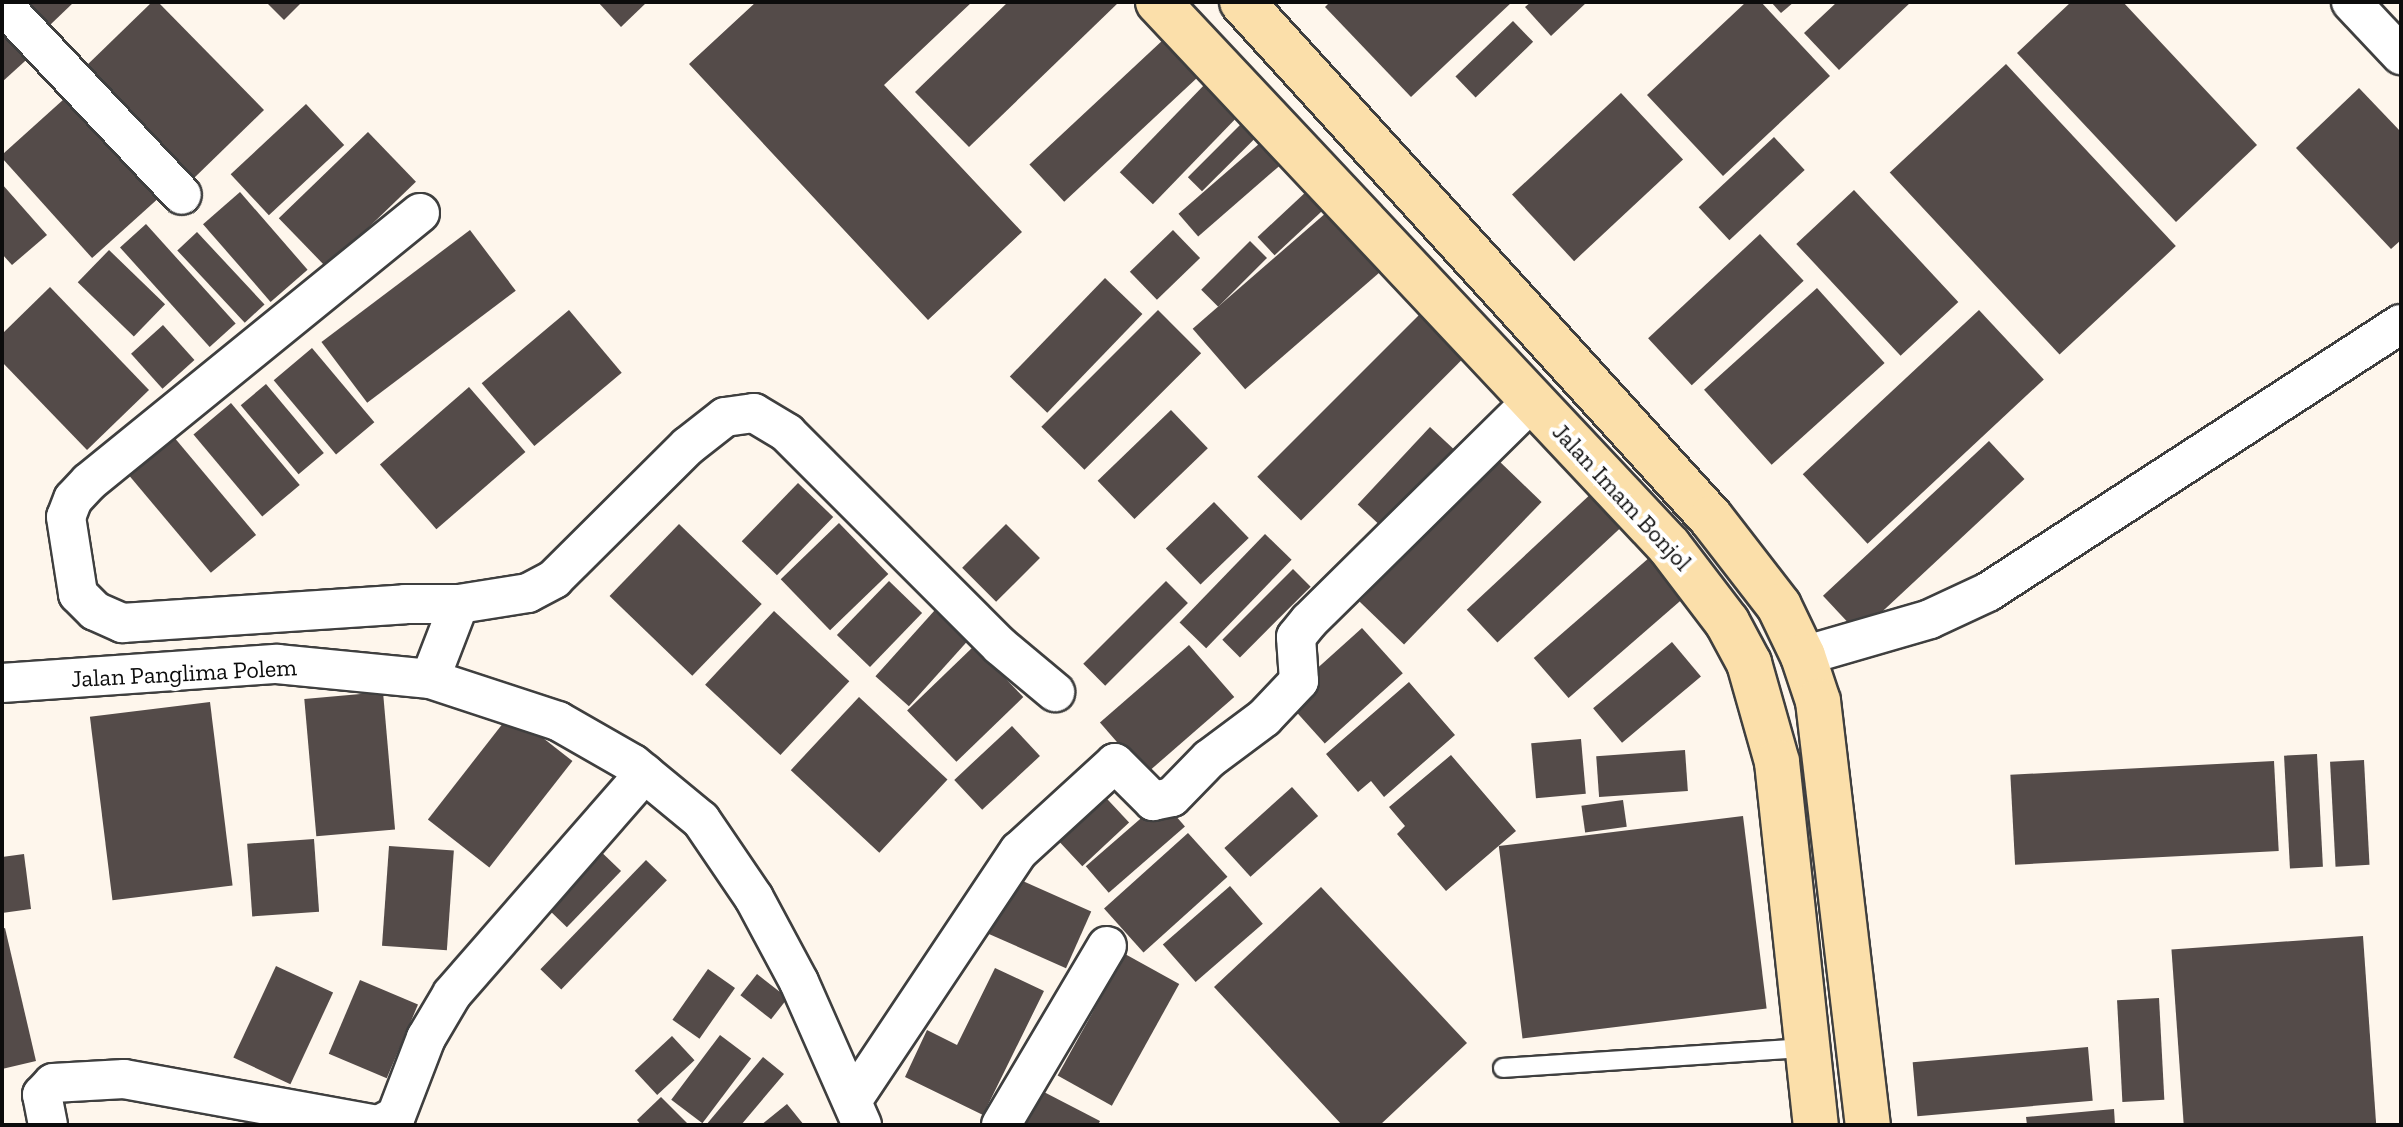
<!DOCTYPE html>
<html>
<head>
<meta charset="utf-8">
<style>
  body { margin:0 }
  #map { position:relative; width:2403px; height:1127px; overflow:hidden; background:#fef6ec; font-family:"Zilla Slab",serif }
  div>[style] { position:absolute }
  .building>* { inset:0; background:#544b49; transform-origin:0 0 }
  .roads { filter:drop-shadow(2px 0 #3f3f3f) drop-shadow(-2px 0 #3f3f3f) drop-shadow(0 2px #3f3f3f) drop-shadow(0 -2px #3f3f3f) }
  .service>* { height:18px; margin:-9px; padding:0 9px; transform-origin:9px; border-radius:9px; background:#fff }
  .minor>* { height:38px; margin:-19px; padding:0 19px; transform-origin:19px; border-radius:19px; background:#fff }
  .secondary>* { height:44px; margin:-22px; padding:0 22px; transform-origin:22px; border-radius:22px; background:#fbdfaa }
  span { translate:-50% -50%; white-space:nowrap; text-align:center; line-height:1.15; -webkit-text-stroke:8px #fff; paint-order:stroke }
  .street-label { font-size:24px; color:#0c0c0c }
  .frame { position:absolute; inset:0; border:4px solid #0c0c0c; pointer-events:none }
</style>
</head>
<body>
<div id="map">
  <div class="building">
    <div style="clip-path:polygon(29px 2px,74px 2px,50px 25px)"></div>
    <div style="clip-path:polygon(152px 2px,158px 2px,264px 110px,192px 180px,83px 69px)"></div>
    <div style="clip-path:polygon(266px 2px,302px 2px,284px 20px)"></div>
    <div style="clip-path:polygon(598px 2px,647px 2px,621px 27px)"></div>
    <div style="clip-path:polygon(756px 2px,972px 2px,884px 85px,1022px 232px,928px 320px,689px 64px)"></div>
    <div style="clip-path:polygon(1008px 2px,1119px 2px,969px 147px,915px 92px)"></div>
    <div style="clip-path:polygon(1330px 2px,1512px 2px,1411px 97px,1325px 7px)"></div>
    <div style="clip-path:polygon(1531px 2px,1587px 2px,1551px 36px,1525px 7px)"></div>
    <div style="clip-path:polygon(1746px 2px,1761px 2px,1830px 76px,1723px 176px,1647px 95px)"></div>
    <div style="clip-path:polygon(1771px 2px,1794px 2px,1781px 13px)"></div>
    <div style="clip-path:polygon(1837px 2px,1911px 2px,1839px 70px,1804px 33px)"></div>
    <div style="clip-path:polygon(2071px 2px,2123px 2px,2257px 145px,2176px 222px,2017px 53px)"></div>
    <div style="clip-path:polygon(2px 16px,35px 52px,2px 82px)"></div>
    <div style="left:1513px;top:21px;width:29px;height:80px;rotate:46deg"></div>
    <div style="left:1164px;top:39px;width:51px;height:184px;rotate:47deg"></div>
    <div style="left:2006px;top:64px;width:249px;height:159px;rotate:47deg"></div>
    <div style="left:1208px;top:81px;width:46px;height:127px;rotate:44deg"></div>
    <div style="clip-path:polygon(2359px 88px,2401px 132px,2401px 240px,2391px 249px,2296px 148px)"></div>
    <div style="left:74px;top:90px;width:137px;height:99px;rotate:48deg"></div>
    <div style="left:1621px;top:93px;width:91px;height:149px;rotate:47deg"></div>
    <div style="left:306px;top:104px;width:56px;height:103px;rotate:47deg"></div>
    <div style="left:1243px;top:122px;width:20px;height:78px;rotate:45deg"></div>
    <div style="left:368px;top:132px;width:69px;height:124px;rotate:46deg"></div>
    <div style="left:1774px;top:137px;width:45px;height:103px;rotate:47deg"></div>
    <div style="left:1260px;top:143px;width:30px;height:108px;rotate:49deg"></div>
    <div style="clip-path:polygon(2px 184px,47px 235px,12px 265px,2px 254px)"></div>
    <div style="left:1308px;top:190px;width:25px;height:69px;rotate:47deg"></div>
    <div style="left:1854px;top:190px;width:153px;height:79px;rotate:47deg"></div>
    <div style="left:240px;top:192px;width:103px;height:49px;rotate:49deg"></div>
    <div style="left:1327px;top:212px;width:80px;height:178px;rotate:49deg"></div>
    <div style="left:146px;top:224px;width:134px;height:35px;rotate:48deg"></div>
    <div style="left:470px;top:230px;width:76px;height:186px;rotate:53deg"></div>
    <div style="left:1173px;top:230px;width:39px;height:60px;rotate:46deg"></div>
    <div style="left:197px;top:232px;width:99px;height:27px;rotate:47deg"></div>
    <div style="left:1760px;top:234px;width:64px;height:153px;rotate:47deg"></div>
    <div style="left:1250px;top:241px;width:24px;height:69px;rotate:45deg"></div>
    <div style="left:109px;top:250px;width:78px;height:45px;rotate:44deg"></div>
    <div style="left:1105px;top:278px;width:52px;height:137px;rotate:44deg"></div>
    <div style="clip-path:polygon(50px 287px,149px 390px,87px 450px,2px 362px,2px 334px)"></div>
    <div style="left:1817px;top:288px;width:101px;height:152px;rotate:48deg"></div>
    <div style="left:569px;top:310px;width:82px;height:114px;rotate:50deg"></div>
    <div style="left:1158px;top:310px;width:61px;height:165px;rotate:45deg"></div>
    <div style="left:1979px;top:310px;width:95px;height:241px;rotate:47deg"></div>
    <div style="left:1422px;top:312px;width:62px;height:233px;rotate:45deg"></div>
    <div style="left:163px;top:325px;width:47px;height:43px;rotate:48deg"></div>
    <div style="left:312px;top:348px;width:97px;height:50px;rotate:50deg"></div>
    <div style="left:266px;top:384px;width:90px;height:33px;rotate:50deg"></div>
    <div style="left:469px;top:387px;width:86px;height:118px;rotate:49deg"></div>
    <div style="left:231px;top:403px;width:107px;height:49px;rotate:50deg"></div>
    <div style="left:1171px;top:410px;width:53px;height:102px;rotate:46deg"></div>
    <div style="left:1430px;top:427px;width:44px;height:106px;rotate:43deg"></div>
    <div style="left:168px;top:430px;width:137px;height:59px;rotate:50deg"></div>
    <div style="left:1989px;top:441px;width:52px;height:227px;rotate:47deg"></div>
    <div style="left:1497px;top:459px;width:62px;height:198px;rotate:44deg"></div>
    <div style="left:798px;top:483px;width:49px;height:81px;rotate:44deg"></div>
    <div style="left:1594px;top:491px;width:45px;height:174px;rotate:47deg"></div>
    <div style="left:1214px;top:502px;width:50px;height:67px;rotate:46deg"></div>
    <div style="left:839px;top:523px;width:71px;height:81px;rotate:46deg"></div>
    <div style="left:679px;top:524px;width:115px;height:100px;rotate:44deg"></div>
    <div style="left:1006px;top:524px;width:48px;height:62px;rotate:45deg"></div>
    <div style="left:1265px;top:534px;width:37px;height:123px;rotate:44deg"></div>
    <div style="left:1650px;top:557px;width:53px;height:154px;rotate:49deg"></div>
    <div style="left:1293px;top:569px;width:25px;height:100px;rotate:45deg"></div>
    <div style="left:889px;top:581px;width:46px;height:75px;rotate:44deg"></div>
    <div style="left:1166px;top:581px;width:31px;height:117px;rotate:45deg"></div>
    <div style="left:935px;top:610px;width:45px;height:89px;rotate:42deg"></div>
    <div style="left:774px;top:611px;width:103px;height:101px;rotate:43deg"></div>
    <div style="left:1362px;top:628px;width:61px;height:105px;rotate:48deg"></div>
    <div style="left:1672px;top:642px;width:45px;height:103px;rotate:50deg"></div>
    <div style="left:1189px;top:645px;width:69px;height:118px;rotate:49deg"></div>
    <div style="left:974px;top:646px;width:71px;height:93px;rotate:46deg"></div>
    <div style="clip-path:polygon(1409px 682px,1455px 735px,1384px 797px,1371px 781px,1358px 792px,1326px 754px)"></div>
    <div style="left:383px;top:692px;width:138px;height:79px;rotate:85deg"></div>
    <div style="left:859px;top:697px;width:121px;height:100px;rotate:43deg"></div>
    <div style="left:210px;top:702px;width:185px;height:121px;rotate:83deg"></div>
    <div style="left:511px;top:713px;width:78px;height:135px;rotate:38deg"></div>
    <div style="left:1012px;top:726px;width:41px;height:79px;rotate:47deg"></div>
    <div style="left:1581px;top:739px;width:55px;height:50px;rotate:85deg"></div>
    <div style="left:1685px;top:750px;width:41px;height:89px;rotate:86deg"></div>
    <div style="left:2317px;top:754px;width:113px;height:33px;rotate:87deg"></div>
    <div style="clip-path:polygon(1451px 755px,1516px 831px,1446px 891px,1397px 834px,1405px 826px,1389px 807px)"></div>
    <div style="left:2364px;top:760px;width:105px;height:34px;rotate:87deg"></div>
    <div style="left:2274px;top:761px;width:90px;height:264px;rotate:87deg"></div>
    <div style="left:1095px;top:786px;width:50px;height:64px;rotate:47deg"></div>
    <div style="left:1292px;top:787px;width:39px;height:91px;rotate:48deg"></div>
    <div style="left:1162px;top:800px;width:35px;height:101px;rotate:49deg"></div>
    <div style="left:1623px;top:800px;width:27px;height:42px;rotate:82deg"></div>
    <div style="left:1743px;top:816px;width:194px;height:246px;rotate:83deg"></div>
    <div style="left:1188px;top:833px;width:59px;height:113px;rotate:48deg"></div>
    <div style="left:314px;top:839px;width:73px;height:67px;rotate:86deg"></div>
    <div style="left:593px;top:844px;width:39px;height:78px;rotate:44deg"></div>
    <div style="left:389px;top:846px;width:65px;height:100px;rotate:4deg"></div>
    <div style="clip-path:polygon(24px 854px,31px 909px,2px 913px,2px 857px)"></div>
    <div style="left:646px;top:860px;width:29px;height:152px;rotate:44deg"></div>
    <div style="left:1009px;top:875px;width:90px;height:62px;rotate:24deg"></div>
    <div style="left:1230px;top:886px;width:50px;height:89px;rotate:49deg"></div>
    <div style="clip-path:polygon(1321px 887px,1467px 1043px,1380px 1125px,1342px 1125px,1214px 987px)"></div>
    <div style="clip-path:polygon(5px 928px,36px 1061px,2px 1069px,2px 929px)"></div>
    <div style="left:2363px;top:936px;width:189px;height:192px;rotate:86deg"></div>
    <div style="left:1125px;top:954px;width:62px;height:139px;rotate:29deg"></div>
    <div style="left:276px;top:966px;width:63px;height:101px;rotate:25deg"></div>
    <div style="clip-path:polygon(995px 968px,1044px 991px,983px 1115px,905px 1077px,927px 1030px,957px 1045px)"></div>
    <div style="left:708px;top:969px;width:33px;height:62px;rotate:35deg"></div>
    <div style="left:757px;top:974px;width:39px;height:27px;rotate:38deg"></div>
    <div style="left:360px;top:980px;width:63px;height:80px;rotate:23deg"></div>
    <div style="left:2159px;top:998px;width:102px;height:42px;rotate:87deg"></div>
    <div style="left:720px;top:1035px;width:39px;height:81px;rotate:37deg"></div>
    <div style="left:672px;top:1036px;width:33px;height:51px;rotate:47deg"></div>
    <div style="left:2088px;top:1047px;width:54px;height:176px;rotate:85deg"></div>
    <div style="clip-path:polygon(763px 1057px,784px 1074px,741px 1125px,706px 1125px)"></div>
    <div style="clip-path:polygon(1042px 1091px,1100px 1121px,1098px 1125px,1025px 1125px)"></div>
    <div style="clip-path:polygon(661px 1097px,689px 1125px,641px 1125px,637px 1120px)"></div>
    <div style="clip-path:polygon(787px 1104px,804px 1125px,761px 1125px)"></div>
    <div style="clip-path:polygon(2114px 1109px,2115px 1125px,2027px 1125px,2026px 1117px)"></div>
  </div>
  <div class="roads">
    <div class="service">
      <div style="left:1503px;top:1068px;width:306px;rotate:-3.8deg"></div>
    </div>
    <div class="minor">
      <div style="left:2351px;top:2px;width:73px;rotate:46.7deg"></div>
      <div style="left:2px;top:4px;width:262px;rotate:46.7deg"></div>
      <div style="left:420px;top:213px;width:427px;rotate:140.9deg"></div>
      <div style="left:89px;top:482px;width:23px;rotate:133deg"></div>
      <div style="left:73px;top:499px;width:19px;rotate:111deg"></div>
      <div style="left:66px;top:517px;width:78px;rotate:81.1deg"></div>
      <div style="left:78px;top:594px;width:24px;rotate:45deg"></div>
      <div style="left:95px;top:611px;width:30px;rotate:24deg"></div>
      <div style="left:122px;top:623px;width:284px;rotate:-3.8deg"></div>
      <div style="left:405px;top:604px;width:54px"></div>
      <div style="left:459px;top:604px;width:80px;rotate:111.1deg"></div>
      <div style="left:459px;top:604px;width:70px;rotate:-9.1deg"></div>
      <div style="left:528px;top:593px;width:30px;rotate:-28deg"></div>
      <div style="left:554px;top:579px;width:189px;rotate:-44.8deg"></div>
      <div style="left:688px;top:446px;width:47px;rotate:-38.1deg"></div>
      <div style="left:725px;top:417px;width:29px;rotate:-8deg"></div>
      <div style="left:754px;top:413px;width:39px;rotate:31deg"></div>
      <div style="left:787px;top:433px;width:301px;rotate:45deg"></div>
      <div style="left:1000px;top:646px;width:72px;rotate:39.9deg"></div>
      <div style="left:1803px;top:656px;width:132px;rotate:-16.2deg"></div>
      <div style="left:1930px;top:619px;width:64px;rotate:-25deg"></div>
      <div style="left:1988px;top:592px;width:492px;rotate:-33deg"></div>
      <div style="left:2px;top:683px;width:276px;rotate:-4deg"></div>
      <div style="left:277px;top:664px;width:154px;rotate:5.6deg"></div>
      <div style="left:430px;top:679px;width:135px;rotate:18.2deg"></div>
      <div style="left:558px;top:721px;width:86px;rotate:29.8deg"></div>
      <div style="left:633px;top:764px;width:88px;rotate:39.5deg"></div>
      <div style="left:701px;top:820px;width:94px;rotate:55.8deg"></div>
      <div style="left:754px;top:898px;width:95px;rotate:61.8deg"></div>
      <div style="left:799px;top:982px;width:156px;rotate:66.2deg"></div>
      <div style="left:852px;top:1101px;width:301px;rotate:-56.3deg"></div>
      <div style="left:1019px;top:851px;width:130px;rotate:-42.5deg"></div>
      <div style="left:1115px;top:763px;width:54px;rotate:45deg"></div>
      <div style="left:1153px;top:801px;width:19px;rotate:-12deg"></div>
      <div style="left:1172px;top:797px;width:53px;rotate:-45.8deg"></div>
      <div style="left:1209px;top:759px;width:69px;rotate:-36.7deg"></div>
      <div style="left:1264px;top:718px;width:51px;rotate:-46.6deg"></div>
      <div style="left:1299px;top:681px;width:44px;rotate:-93.9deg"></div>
      <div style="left:1296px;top:637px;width:21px;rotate:-51deg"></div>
      <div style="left:1309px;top:621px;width:313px;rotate:-44.6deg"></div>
      <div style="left:48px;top:1125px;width:31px;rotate:-101deg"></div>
      <div style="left:42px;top:1095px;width:16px;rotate:-47deg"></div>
      <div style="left:53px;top:1083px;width:71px;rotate:-3.2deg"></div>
      <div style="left:124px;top:1079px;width:256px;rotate:10.3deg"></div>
      <div style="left:379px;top:1125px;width:19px;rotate:-28deg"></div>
      <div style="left:396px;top:1116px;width:84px;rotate:-69deg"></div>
      <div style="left:426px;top:1038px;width:51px;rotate:-59.4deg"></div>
      <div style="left:452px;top:994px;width:293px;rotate:-48.9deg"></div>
      <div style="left:1001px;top:1125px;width:208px;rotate:-59.4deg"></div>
    </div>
    <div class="secondary">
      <div style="left:1158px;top:2px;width:746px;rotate:46.79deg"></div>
      <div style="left:1669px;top:546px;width:96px;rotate:52.7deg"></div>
      <div style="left:1727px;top:622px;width:47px;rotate:61.8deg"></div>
      <div style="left:1749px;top:663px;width:103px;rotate:74.2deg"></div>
      <div style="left:1777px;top:762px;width:365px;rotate:83.9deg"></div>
      <div style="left:1242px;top:2px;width:697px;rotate:47.73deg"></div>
      <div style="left:1711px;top:518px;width:111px;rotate:52.3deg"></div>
      <div style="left:1779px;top:606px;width:55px;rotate:64.4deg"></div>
      <div style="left:1803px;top:656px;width:47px;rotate:71.6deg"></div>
      <div style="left:1818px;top:701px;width:427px;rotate:83.3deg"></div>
    </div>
  </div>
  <div class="street-label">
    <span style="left:1622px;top:497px;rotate:47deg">Jalan Imam Bonjol</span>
    <span style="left:184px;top:673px;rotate:-3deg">Jalan Panglima Polem</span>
  </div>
  <div class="frame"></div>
</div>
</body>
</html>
